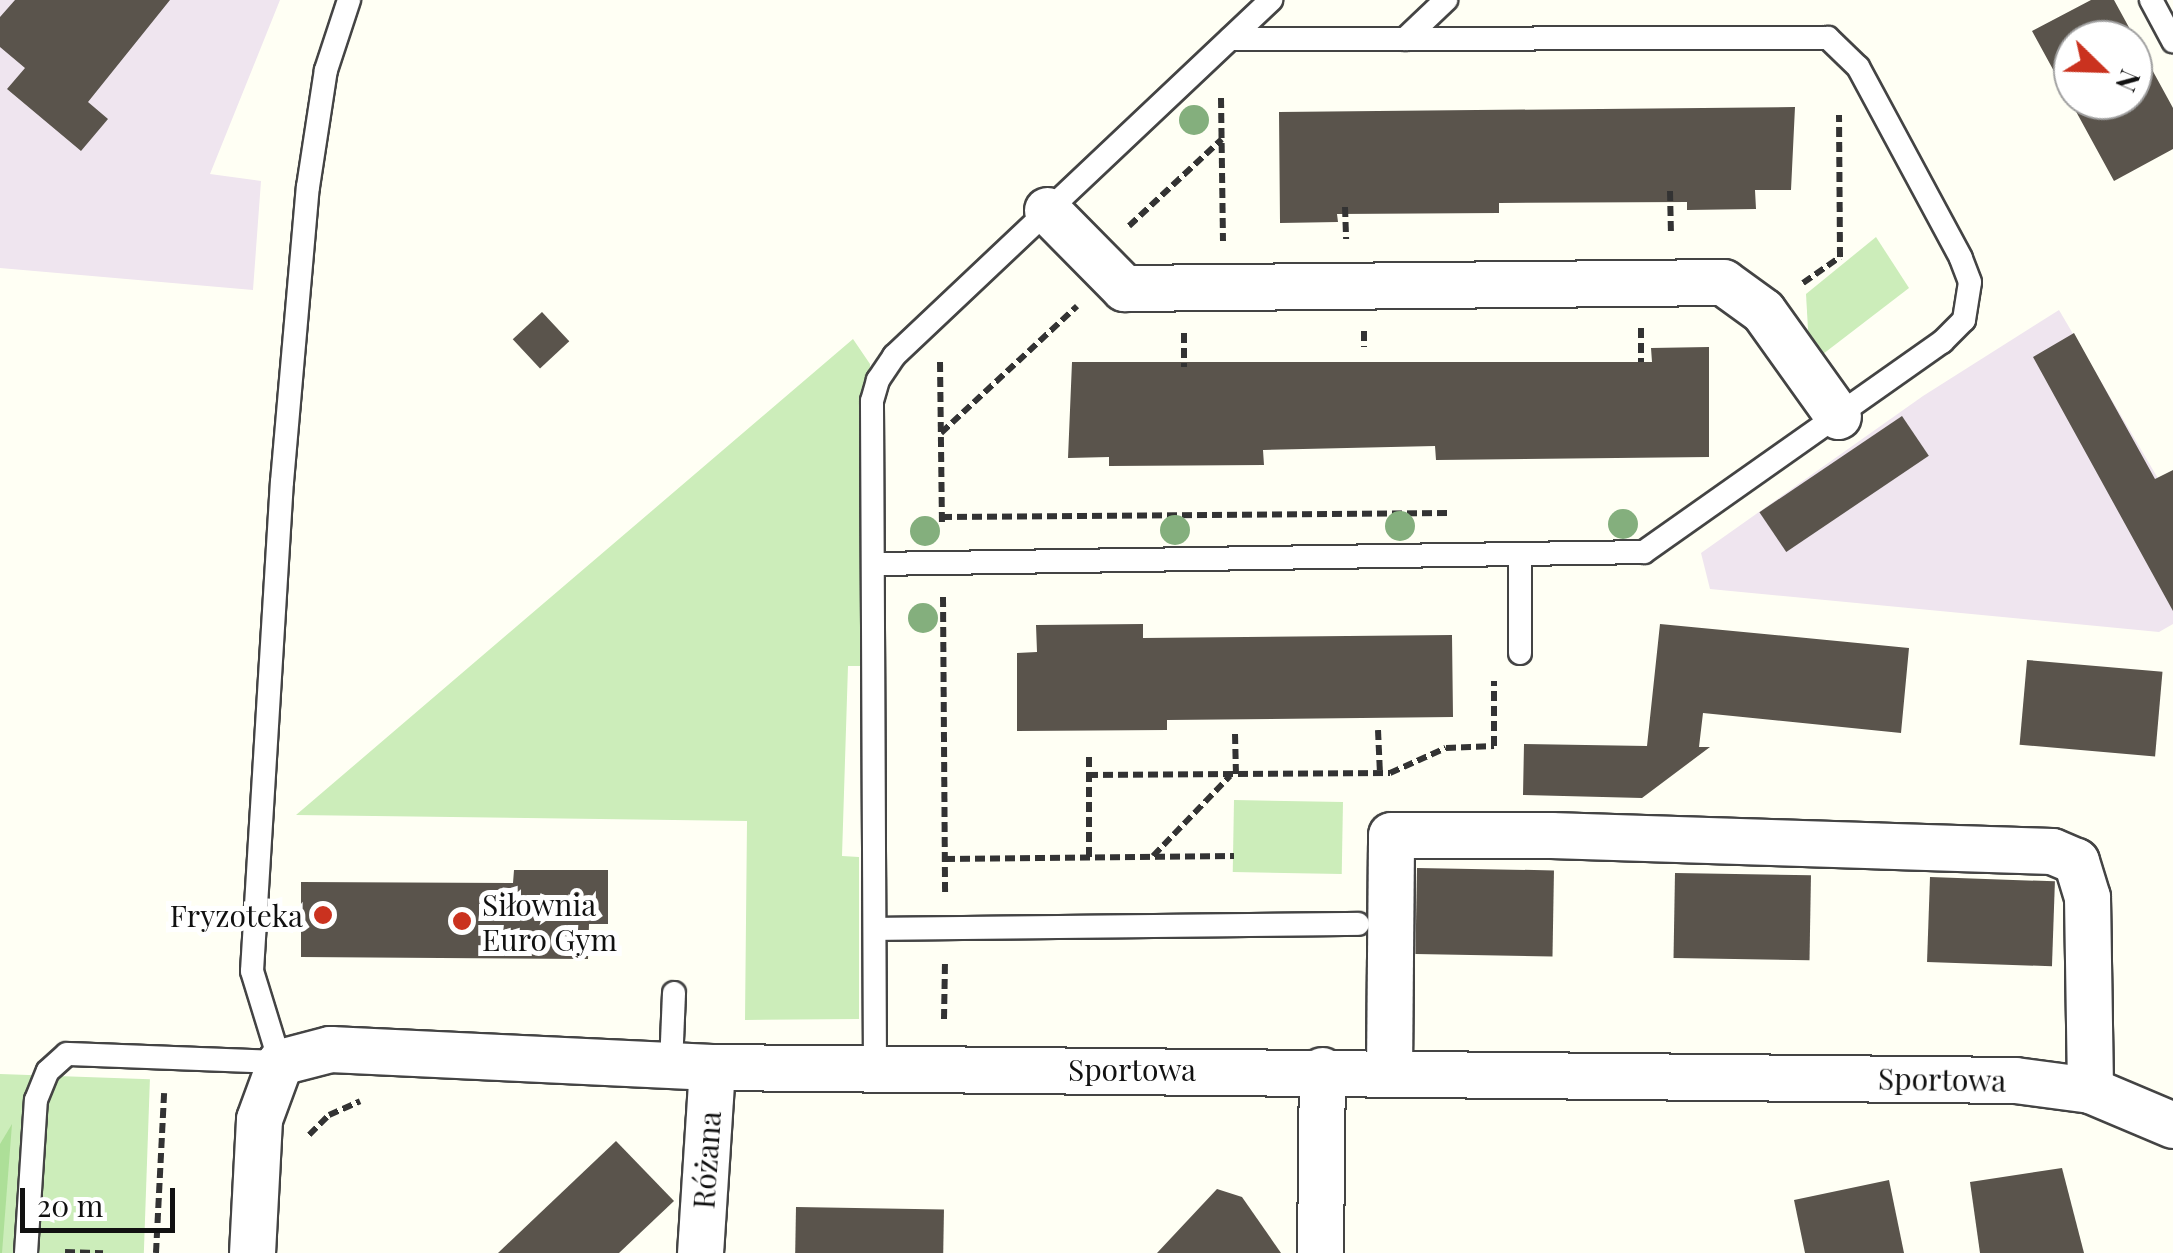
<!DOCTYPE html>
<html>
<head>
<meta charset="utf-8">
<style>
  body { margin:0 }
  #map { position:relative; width:2173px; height:1253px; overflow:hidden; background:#fffff4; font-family:"Playfair Display",serif }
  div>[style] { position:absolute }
  .industrial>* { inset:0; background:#efe5ef }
  .green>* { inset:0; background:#ccedba; transform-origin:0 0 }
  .forest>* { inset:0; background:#addf98 }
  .building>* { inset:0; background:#5a544c; transform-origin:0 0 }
  .path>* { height:6px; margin-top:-3px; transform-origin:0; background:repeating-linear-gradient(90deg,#333 0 10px,transparent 0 15px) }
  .roads { filter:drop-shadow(2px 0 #444) drop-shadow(-2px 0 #444) drop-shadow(0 2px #444) drop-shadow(0 -2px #444) }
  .lane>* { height:22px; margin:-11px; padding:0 11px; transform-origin:11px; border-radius:11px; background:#fff }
  .street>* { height:45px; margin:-22.5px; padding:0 22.5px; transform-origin:22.5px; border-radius:22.5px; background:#fff }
  .trees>* { width:30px; height:30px; margin:-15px; border-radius:50%; background:#84af7d }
  .dots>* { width:28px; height:28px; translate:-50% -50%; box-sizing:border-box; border:5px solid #fff; border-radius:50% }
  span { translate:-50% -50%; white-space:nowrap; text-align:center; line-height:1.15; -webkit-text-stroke:10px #fff; paint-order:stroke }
  .poi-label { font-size:30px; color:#111 }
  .left { translate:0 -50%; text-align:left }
  .right { translate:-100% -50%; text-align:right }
  .street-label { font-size:30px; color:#111 }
  .north { position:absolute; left:2053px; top:20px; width:100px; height:100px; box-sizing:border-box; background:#fff; border:2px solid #a0a0a0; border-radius:50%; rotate:113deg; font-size:28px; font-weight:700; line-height:40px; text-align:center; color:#111 }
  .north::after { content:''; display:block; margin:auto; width:35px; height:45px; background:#ca321f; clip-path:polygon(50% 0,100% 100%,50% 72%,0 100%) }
  .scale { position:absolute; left:20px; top:1188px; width:155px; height:45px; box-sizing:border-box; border:5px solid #111; border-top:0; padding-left:12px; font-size:30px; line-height:35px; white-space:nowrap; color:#111; -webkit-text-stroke:8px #fff; paint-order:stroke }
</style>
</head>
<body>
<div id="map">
  <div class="industrial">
    <div style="clip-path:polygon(0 0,280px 0,210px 174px,261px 181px,253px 290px,0 268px)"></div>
    <div style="clip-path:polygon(2059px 310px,2173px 504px,2173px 624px,2159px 632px,1710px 589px,1701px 553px,1923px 396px)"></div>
  </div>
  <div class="green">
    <div style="clip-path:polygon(1876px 237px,1909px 288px,1810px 364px,1806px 294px)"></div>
    <div style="clip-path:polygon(853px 339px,870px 364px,865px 666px,848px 666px,842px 856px,859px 857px,859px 1019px,745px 1020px,747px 821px,296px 815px)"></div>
    <div style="left:1234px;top:800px;width:109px;height:72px;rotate:1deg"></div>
    <div style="left:0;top:1074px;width:150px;height:179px;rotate:2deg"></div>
  </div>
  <div class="forest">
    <div style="clip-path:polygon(12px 1124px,2px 1253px,0 1253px,0 1144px)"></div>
  </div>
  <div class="building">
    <div style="clip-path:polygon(15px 0,170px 0,88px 102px,108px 119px,81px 151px,7px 89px,25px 68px,0 47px,0 17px)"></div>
    <div style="clip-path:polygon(evenodd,2091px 0,2114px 0,2173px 108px,2173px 149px,2114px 181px,2032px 31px,2091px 0,2073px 40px,2133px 40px,2133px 100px,2073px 100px,2073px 40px)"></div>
    <div style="clip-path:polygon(1795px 107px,1791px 190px,1755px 190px,1756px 209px,1687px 210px,1687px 202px,1499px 203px,1499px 213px,1337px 214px,1338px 222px,1280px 223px,1279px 112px)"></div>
    <div style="left:542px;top:312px;width:40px;height:40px;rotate:47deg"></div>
    <div style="clip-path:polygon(2074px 333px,2155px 479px,2173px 470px,2173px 611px,2033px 357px)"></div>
    <div style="clip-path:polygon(1709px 347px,1709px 457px,1436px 460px,1435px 446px,1263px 450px,1264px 465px,1109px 466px,1109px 457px,1068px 458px,1072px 362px,1652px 362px,1651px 348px)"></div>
    <div style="left:1902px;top:416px;width:48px;height:172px;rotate:56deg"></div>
    <div style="clip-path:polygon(1143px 624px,1143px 638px,1452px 635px,1453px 717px,1167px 720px,1167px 730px,1017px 731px,1017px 653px,1037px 652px,1036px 625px)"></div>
    <div style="clip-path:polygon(1660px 624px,1909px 648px,1901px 733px,1703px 713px,1699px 747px,1710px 747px,1642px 798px,1523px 795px,1524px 744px,1647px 746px)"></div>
    <div style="left:2027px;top:660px;width:136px;height:85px;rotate:5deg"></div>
    <div style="left:1417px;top:868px;width:137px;height:86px;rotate:1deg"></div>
    <div style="clip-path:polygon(514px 870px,608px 870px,608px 924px,589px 924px,588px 959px,301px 957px,301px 882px,513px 883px)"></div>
    <div style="left:1675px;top:873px;width:136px;height:85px;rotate:1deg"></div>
    <div style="left:1930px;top:877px;width:125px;height:85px;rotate:2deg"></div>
    <div style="clip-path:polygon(616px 1141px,674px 1201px,619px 1253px,498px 1253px)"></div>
    <div style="clip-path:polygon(2062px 1168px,2084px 1253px,1980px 1253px,1970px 1182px)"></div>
    <div style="clip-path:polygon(1889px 1180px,1904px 1253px,1805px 1253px,1794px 1200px)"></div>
    <div style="clip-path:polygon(1217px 1189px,1242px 1197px,1281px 1253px,1157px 1253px)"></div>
    <div style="left:796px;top:1207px;width:148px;height:46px;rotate:1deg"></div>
  </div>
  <div class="path">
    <div style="left:1221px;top:98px;width:143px;rotate:89.2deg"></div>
    <div style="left:1670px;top:191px;width:45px;rotate:88.7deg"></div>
    <div style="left:1345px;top:207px;width:32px;rotate:88deg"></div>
    <div style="left:1129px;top:226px;width:127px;rotate:-43.1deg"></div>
    <div style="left:1803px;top:283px;width:45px;rotate:-35.1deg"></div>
    <div style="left:1840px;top:257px;width:142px;rotate:-90.4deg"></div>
    <div style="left:1641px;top:328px;width:34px;rotate:90deg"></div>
    <div style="left:1364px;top:331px;width:16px;rotate:90deg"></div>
    <div style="left:1184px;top:333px;width:34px;rotate:90deg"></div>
    <div style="left:940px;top:362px;width:162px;rotate:89.3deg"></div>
    <div style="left:941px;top:433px;width:186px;rotate:-43deg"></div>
    <div style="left:942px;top:517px;width:506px;rotate:-0.45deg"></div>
    <div style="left:943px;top:597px;width:297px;rotate:89.6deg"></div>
    <div style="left:1378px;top:730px;width:44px;rotate:87.4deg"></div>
    <div style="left:1235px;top:734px;width:41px;rotate:88.6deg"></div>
    <div style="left:1088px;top:775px;width:302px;rotate:-0.4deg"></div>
    <div style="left:1390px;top:773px;width:61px;rotate:-24.1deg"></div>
    <div style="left:1446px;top:748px;width:48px;rotate:-2.4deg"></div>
    <div style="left:1494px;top:746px;width:65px;rotate:-90deg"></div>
    <div style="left:1153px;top:856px;width:111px;rotate:-46.1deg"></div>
    <div style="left:1089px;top:857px;width:102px;rotate:-90deg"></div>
    <div style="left:945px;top:859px;width:289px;rotate:-0.6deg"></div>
    <div style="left:944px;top:1019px;width:57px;rotate:-89deg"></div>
    <div style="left:309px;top:1135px;width:28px;rotate:-45deg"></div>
    <div style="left:329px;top:1115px;width:34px;rotate:-24deg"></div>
    <div style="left:65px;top:1252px;width:38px;rotate:2deg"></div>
    <div style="left:156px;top:1253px;width:160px;rotate:-87.1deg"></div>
  </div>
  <div class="roads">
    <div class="lane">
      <div style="left:2151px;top:0;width:47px;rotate:61.8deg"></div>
      <div style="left:1405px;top:39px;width:57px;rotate:-43.6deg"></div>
      <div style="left:875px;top:564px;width:769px;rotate:-0.89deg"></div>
      <div style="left:1644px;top:552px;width:365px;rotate:-35.2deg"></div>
      <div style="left:1942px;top:342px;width:31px;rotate:-45deg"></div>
      <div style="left:1964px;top:320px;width:38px;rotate:-81deg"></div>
      <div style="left:1970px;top:282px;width:26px;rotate:-111deg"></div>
      <div style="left:1961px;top:258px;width:217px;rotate:-118.3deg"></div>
      <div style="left:1858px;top:67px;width:42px;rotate:-136deg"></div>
      <div style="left:1828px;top:38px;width:598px;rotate:179.9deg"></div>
      <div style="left:1520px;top:653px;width:95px;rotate:-90deg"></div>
      <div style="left:878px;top:929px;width:480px;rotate:-0.6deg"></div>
      <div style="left:671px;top:1065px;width:72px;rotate:-87.6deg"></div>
      <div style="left:875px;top:1067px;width:666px;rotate:-90.26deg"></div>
      <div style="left:872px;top:401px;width:22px;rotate:-74deg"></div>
      <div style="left:878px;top:380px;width:29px;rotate:-56deg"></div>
      <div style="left:894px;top:356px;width:519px;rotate:-43.36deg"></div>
      <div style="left:26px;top:1253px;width:153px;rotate:-86.3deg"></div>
      <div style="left:36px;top:1100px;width:31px;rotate:-68deg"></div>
      <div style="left:48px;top:1071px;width:25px;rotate:-42deg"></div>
      <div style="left:67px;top:1054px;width:213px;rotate:2.2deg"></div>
      <div style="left:280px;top:1062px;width:95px;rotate:-107.1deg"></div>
      <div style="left:252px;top:971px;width:490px;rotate:-86.5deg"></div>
      <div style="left:282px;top:482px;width:296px;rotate:-85deg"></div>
      <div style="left:308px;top:187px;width:118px;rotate:-81.3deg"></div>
      <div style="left:326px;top:70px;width:74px;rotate:-71.8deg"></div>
    </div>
    <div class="street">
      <div style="left:1047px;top:210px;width:110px;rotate:45.4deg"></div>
      <div style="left:1124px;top:288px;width:599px;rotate:-0.57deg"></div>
      <div style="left:1723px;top:282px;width:49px;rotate:35.9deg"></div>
      <div style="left:1763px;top:311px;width:129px;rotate:54.5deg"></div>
      <div style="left:1389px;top:1071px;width:236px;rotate:-89.5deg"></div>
      <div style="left:1391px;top:835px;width:160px"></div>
      <div style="left:1551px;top:835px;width:501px;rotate:1.83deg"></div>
      <div style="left:2052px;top:851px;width:26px;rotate:23deg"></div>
      <div style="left:2076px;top:861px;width:38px;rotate:73deg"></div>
      <div style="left:2087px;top:897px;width:193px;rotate:89.1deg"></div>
      <div style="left:252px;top:1253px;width:134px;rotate:-87deg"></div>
      <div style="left:259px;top:1119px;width:61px;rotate:-69.8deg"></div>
      <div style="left:280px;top:1062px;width:52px;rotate:-14.6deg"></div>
      <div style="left:330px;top:1049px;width:382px;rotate:2.7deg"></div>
      <div style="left:712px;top:1067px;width:1303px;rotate:0.57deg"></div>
      <div style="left:2015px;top:1080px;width:76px;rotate:7.6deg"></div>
      <div style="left:2090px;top:1090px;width:90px;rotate:22.9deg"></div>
      <div style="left:700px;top:1253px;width:186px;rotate:-86.3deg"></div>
      <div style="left:1320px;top:1253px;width:183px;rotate:-89.4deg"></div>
    </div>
  </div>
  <div class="trees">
    <div style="left:1194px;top:120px"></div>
    <div style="left:1623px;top:524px"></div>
    <div style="left:1400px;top:526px"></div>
    <div style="left:1175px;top:530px"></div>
    <div style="left:925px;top:531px"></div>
    <div style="left:923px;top:618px"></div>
  </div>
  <div class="dots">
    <div style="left:323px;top:915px;background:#ca321f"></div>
    <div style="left:462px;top:921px;background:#ca321f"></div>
  </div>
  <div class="poi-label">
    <span class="left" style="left:482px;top:921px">Siłownia<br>Euro Gym</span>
    <span class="right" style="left:303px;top:915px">Fryzoteka</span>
  </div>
  <div class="street-label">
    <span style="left:1132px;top:1069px">Sportowa</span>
    <span style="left:1942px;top:1079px;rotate:1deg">Sportowa</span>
    <span style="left:706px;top:1160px;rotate:-86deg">Różana</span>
  </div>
  <div class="north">N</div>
  <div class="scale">20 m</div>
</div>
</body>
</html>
